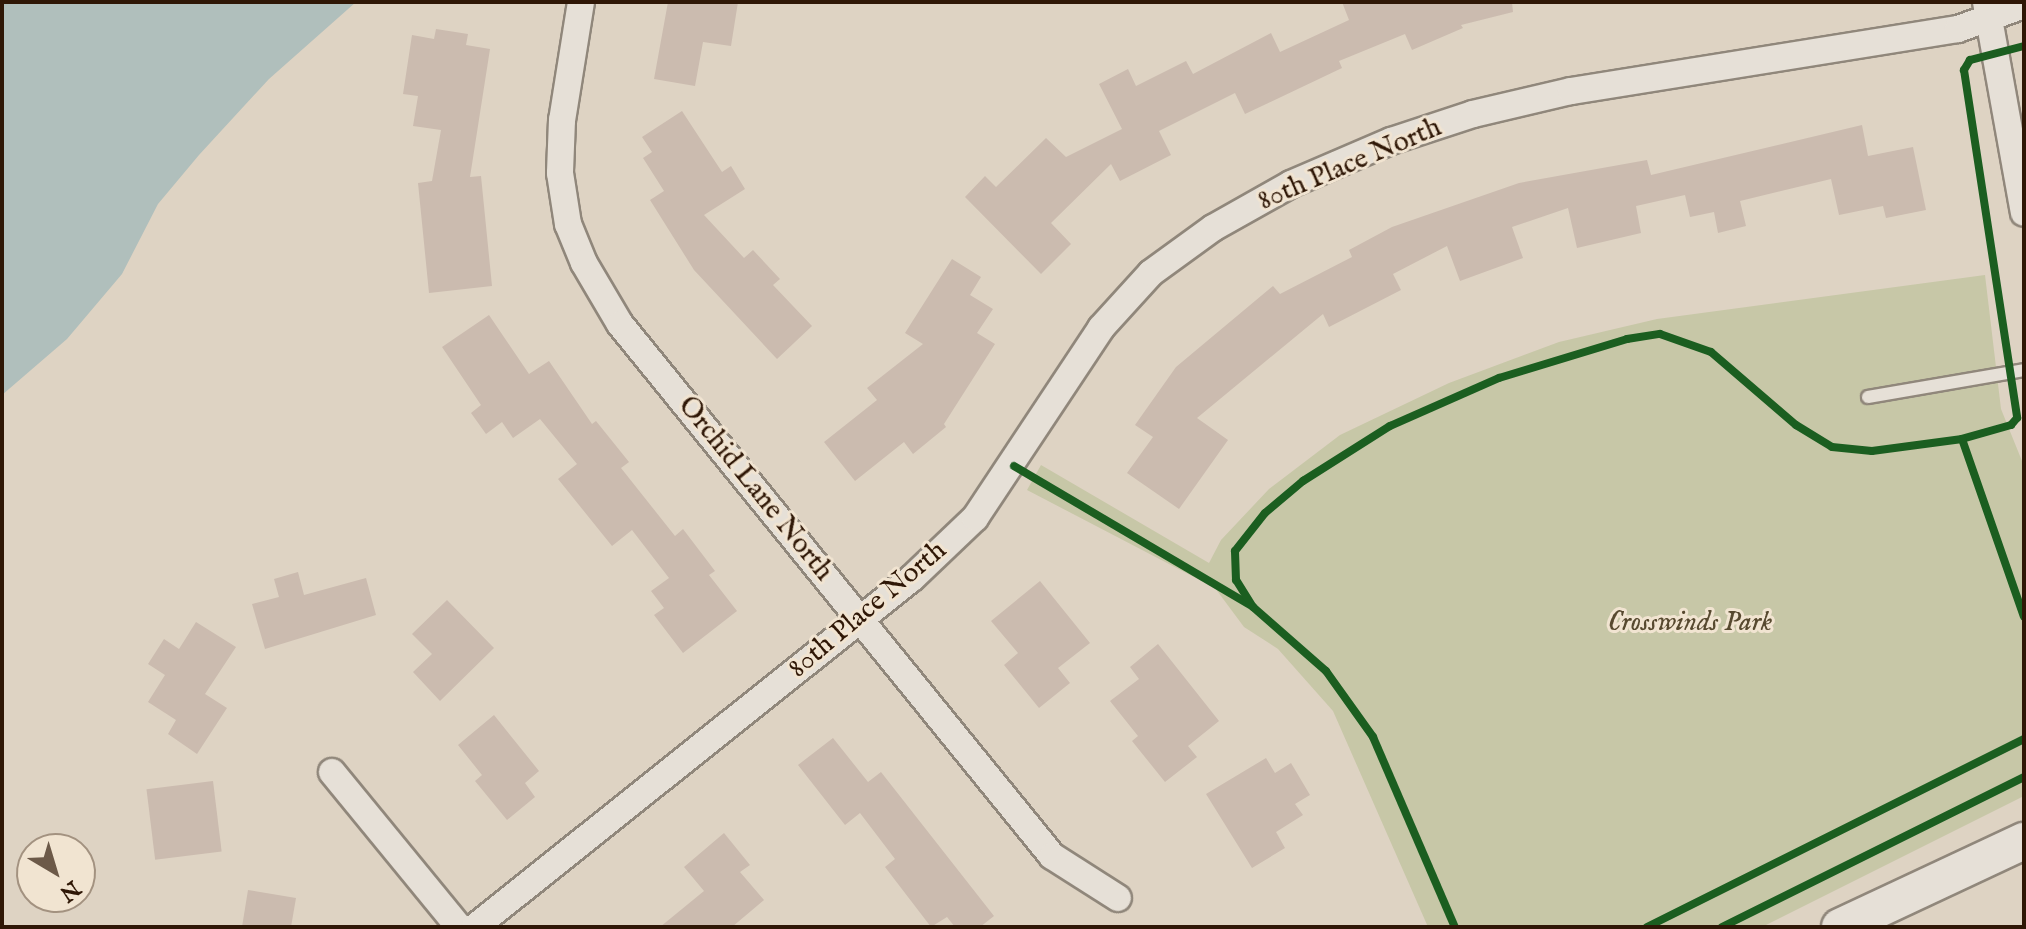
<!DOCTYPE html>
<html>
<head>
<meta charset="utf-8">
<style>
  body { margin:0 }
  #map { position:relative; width:2026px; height:929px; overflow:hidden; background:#ded3c3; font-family:"IM FELL English",serif }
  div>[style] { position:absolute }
  .green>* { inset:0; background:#c7c7a7 }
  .water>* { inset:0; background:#b0bfbc }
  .building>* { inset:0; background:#cbbbaf; transform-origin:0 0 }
  .roads { filter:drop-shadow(2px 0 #90877b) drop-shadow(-2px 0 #90877b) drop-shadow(0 2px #90877b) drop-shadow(0 -2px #90877b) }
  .service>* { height:12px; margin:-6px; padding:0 6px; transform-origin:6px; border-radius:6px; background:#e6e0d7 }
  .minor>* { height:26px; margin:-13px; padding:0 13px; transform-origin:13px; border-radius:13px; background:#e6e0d7 }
  .secondary>* { height:36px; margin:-18px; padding:0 18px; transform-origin:18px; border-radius:18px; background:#e6e0d7 }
  .cycleway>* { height:8px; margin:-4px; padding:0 4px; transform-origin:4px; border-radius:4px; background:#1b5e20 }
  span { translate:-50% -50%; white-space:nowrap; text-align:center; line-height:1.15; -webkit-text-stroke:6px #f1e4d1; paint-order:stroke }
  .street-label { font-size:28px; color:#2f1706 }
  .park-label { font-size:28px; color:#57492f; font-style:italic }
  .frame { position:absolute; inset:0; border:4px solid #2f1706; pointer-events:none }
  .north { position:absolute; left:16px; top:833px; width:80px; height:80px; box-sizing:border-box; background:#f1e4d1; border:2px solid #a39280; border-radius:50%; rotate:142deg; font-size:22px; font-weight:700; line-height:32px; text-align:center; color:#2f1706 }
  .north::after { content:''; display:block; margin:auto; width:28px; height:36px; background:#6c5948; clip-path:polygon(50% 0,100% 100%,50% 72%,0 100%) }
</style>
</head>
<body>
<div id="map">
  <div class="green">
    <div style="clip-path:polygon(1985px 275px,2001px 409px,2024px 466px,2024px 796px,1762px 927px,1428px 927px,1333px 711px,1278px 649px,1244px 627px,1215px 588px,1027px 490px,1041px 465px,1209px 563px,1221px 540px,1269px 489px,1340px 435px,1449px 383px,1559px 342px,1657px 319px)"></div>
  </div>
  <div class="water">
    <div style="clip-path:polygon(2px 2px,356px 2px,269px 79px,199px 155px,158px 204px,122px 274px,67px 339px,2px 395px)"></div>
  </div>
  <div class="building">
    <div style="clip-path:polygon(668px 2px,738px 2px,731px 46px,703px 42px,695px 86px,654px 79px)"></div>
    <div style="clip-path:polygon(1342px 2px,1512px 2px,1513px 12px,1461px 25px,1463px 28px,1412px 50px,1405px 34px,1339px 61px,1342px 68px,1245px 114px,1235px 93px,1159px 131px,1171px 155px,1120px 181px,1111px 164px,1051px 223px,1071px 244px,1041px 274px,965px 197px,985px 176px,996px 187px,1046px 138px,1066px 157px,1122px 129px,1099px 84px,1128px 69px,1136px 86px,1186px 61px,1193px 74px,1271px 33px,1280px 52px,1349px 20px)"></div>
    <div style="clip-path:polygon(436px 29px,468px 34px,466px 45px,490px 49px,470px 177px,481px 176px,492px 286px,429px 293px,418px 183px,432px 181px,441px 130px,413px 126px,418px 96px,403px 94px,412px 35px,434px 39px)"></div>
    <div style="clip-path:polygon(682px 111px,722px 172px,731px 166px,745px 189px,704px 215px,744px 258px,753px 250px,780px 279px,773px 285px,812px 326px,777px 359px,694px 270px,650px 200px,664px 191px,643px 158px,652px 152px,642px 137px)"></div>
    <div style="clip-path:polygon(1862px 125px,1868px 156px,1913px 147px,1926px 210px,1886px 218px,1883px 206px,1839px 215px,1831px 179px,1740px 201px,1746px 226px,1718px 233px,1714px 212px,1690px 217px,1685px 195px,1636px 206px,1641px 233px,1577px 248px,1568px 208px,1512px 227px,1523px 258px,1460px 281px,1447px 246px,1393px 274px,1401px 290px,1329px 327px,1323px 314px,1197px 418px,1228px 440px,1179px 509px,1127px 473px,1153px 437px,1135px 425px,1176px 367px,1273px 286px,1280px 294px,1352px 257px,1349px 250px,1392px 227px,1519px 183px,1647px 160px,1651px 175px)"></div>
    <div style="clip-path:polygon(952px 259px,981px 277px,970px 295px,993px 309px,977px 333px,995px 344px,944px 424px,946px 427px,913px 454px,904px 442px,855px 481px,824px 442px,877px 400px,867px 388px,923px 344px,905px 333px)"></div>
    <div style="clip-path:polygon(489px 315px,529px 374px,549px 361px,592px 424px,596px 421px,629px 462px,621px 468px,675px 536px,683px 529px,715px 571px,709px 575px,737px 611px,683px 653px,654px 615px,664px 608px,651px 591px,669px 578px,632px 530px,612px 546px,558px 479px,577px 464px,540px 419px,513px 438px,502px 422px,486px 434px,471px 413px,481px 405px,442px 347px)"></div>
    <div style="clip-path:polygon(298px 572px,304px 595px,366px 578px,376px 615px,265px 649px,252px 604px,279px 597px,274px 579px)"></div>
    <div style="clip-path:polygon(1040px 581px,1090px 643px,1058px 668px,1070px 683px,1039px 708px,1004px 665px,1018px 653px,991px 621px)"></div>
    <div style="clip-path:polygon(447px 600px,494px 648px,440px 701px,413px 672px,432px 654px,412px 634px)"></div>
    <div style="clip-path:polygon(196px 622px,236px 647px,205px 694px,227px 708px,197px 754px,168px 734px,176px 720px,148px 702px,165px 675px,148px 664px,164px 639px,179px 649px)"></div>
    <div style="clip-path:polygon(1158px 644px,1219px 721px,1188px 746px,1197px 757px,1165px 782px,1132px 741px,1138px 736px,1110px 701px,1139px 679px,1130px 667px)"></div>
    <div style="clip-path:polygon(494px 715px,539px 771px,525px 783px,535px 797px,507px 820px,475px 781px,482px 775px,458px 745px)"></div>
    <div style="clip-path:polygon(833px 738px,868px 782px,881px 772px,994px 916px,980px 927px,955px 927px,947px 917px,931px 927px,885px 867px,895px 859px,860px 813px,845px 825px,798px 765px)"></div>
    <div style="clip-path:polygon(1266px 758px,1275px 773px,1291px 763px,1310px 795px,1295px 804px,1303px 815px,1276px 832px,1285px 848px,1252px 868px,1206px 794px)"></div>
    <div style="left:213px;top:781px;width:71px;height:67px;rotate:83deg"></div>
    <div style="clip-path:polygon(724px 833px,750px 865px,740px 872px,764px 900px,732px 927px,660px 927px,704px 891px,684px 867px)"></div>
    <div style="clip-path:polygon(248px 890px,296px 898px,291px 927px,242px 927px)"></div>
  </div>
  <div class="roads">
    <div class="service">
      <div style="left:1868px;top:397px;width:158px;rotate:-9.8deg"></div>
    </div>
    <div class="minor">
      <div style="left:581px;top:2px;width:120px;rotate:99.1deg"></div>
      <div style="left:562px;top:120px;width:53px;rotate:92.2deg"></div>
      <div style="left:560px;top:173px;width:52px;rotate:81.1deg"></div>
      <div style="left:568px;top:224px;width:42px;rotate:67.7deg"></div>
      <div style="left:584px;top:263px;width:71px;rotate:59.5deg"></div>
      <div style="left:620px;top:324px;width:685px;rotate:50.92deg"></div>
      <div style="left:1052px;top:856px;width:78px;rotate:32.5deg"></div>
      <div style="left:1986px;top:2px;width:214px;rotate:79.8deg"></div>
      <div style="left:332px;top:772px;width:200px;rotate:50.7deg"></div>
      <div style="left:475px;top:927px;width:559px;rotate:-38.61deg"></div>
      <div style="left:912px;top:578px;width:87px;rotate:-43.6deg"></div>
      <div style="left:975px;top:518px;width:228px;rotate:-56.4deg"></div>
      <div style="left:1101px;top:328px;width:74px;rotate:-47.7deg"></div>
      <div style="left:1151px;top:273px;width:77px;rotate:-36deg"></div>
      <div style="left:1213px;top:228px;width:90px;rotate:-29.4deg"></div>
      <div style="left:1291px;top:184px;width:109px;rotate:-23.3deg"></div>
      <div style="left:1391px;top:141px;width:86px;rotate:-18.2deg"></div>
      <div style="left:1473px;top:114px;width:101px;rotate:-13.2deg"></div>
      <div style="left:1571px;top:91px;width:392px;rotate:-9.1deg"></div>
      <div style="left:1958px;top:29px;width:70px;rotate:-20deg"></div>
    </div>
    <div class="secondary">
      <div style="left:1840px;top:927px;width:203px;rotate:-25.1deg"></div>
    </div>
  </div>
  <div class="cycleway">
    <div style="left:2024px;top:46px;width:56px;rotate:165.5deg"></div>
    <div style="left:1970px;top:60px;width:12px;rotate:121deg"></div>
    <div style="left:1964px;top:70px;width:352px;rotate:81.3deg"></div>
    <div style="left:2017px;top:418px;width:9px;rotate:131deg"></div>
    <div style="left:2011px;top:425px;width:51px;rotate:164.1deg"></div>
    <div style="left:1962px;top:439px;width:188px;rotate:70.8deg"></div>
    <div style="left:1014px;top:466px;width:277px;rotate:30.5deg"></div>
    <div style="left:1253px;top:607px;width:97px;rotate:41.2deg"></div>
    <div style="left:1326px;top:671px;width:81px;rotate:54.5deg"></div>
    <div style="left:1373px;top:737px;width:207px;rotate:66.7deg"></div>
    <div style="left:1253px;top:607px;width:32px;rotate:-122deg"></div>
    <div style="left:1236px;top:580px;width:29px;rotate:-92deg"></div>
    <div style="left:1235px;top:551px;width:48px;rotate:-51.7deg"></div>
    <div style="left:1265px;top:513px;width:50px;rotate:-40.1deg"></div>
    <div style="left:1303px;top:481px;width:103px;rotate:-32.3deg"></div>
    <div style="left:1390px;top:426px;width:119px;rotate:-23.8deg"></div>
    <div style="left:1499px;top:378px;width:134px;rotate:-16.9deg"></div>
    <div style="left:1627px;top:339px;width:33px;rotate:-9deg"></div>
    <div style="left:1660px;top:334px;width:54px;rotate:19.4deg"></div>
    <div style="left:1711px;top:352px;width:112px;rotate:40.7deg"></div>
    <div style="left:1796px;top:425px;width:42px;rotate:31.4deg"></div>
    <div style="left:1832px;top:447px;width:40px;rotate:5.7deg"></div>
    <div style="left:1872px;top:451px;width:91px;rotate:-7.6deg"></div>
    <div style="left:1647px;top:927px;width:421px;rotate:-26.5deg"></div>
    <div style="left:1722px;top:927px;width:337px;rotate:-26.4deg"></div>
  </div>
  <div class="street-label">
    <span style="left:1350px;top:165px;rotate:-23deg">80th Place North</span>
    <span style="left:755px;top:489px;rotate:51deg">Orchid Lane North</span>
    <span style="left:868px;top:610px;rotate:-40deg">80th Place North</span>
  </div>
  <div class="park-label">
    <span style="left:1690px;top:623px">Crosswinds Park</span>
  </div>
  <div class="frame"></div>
  <div class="north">N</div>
</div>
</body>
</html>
